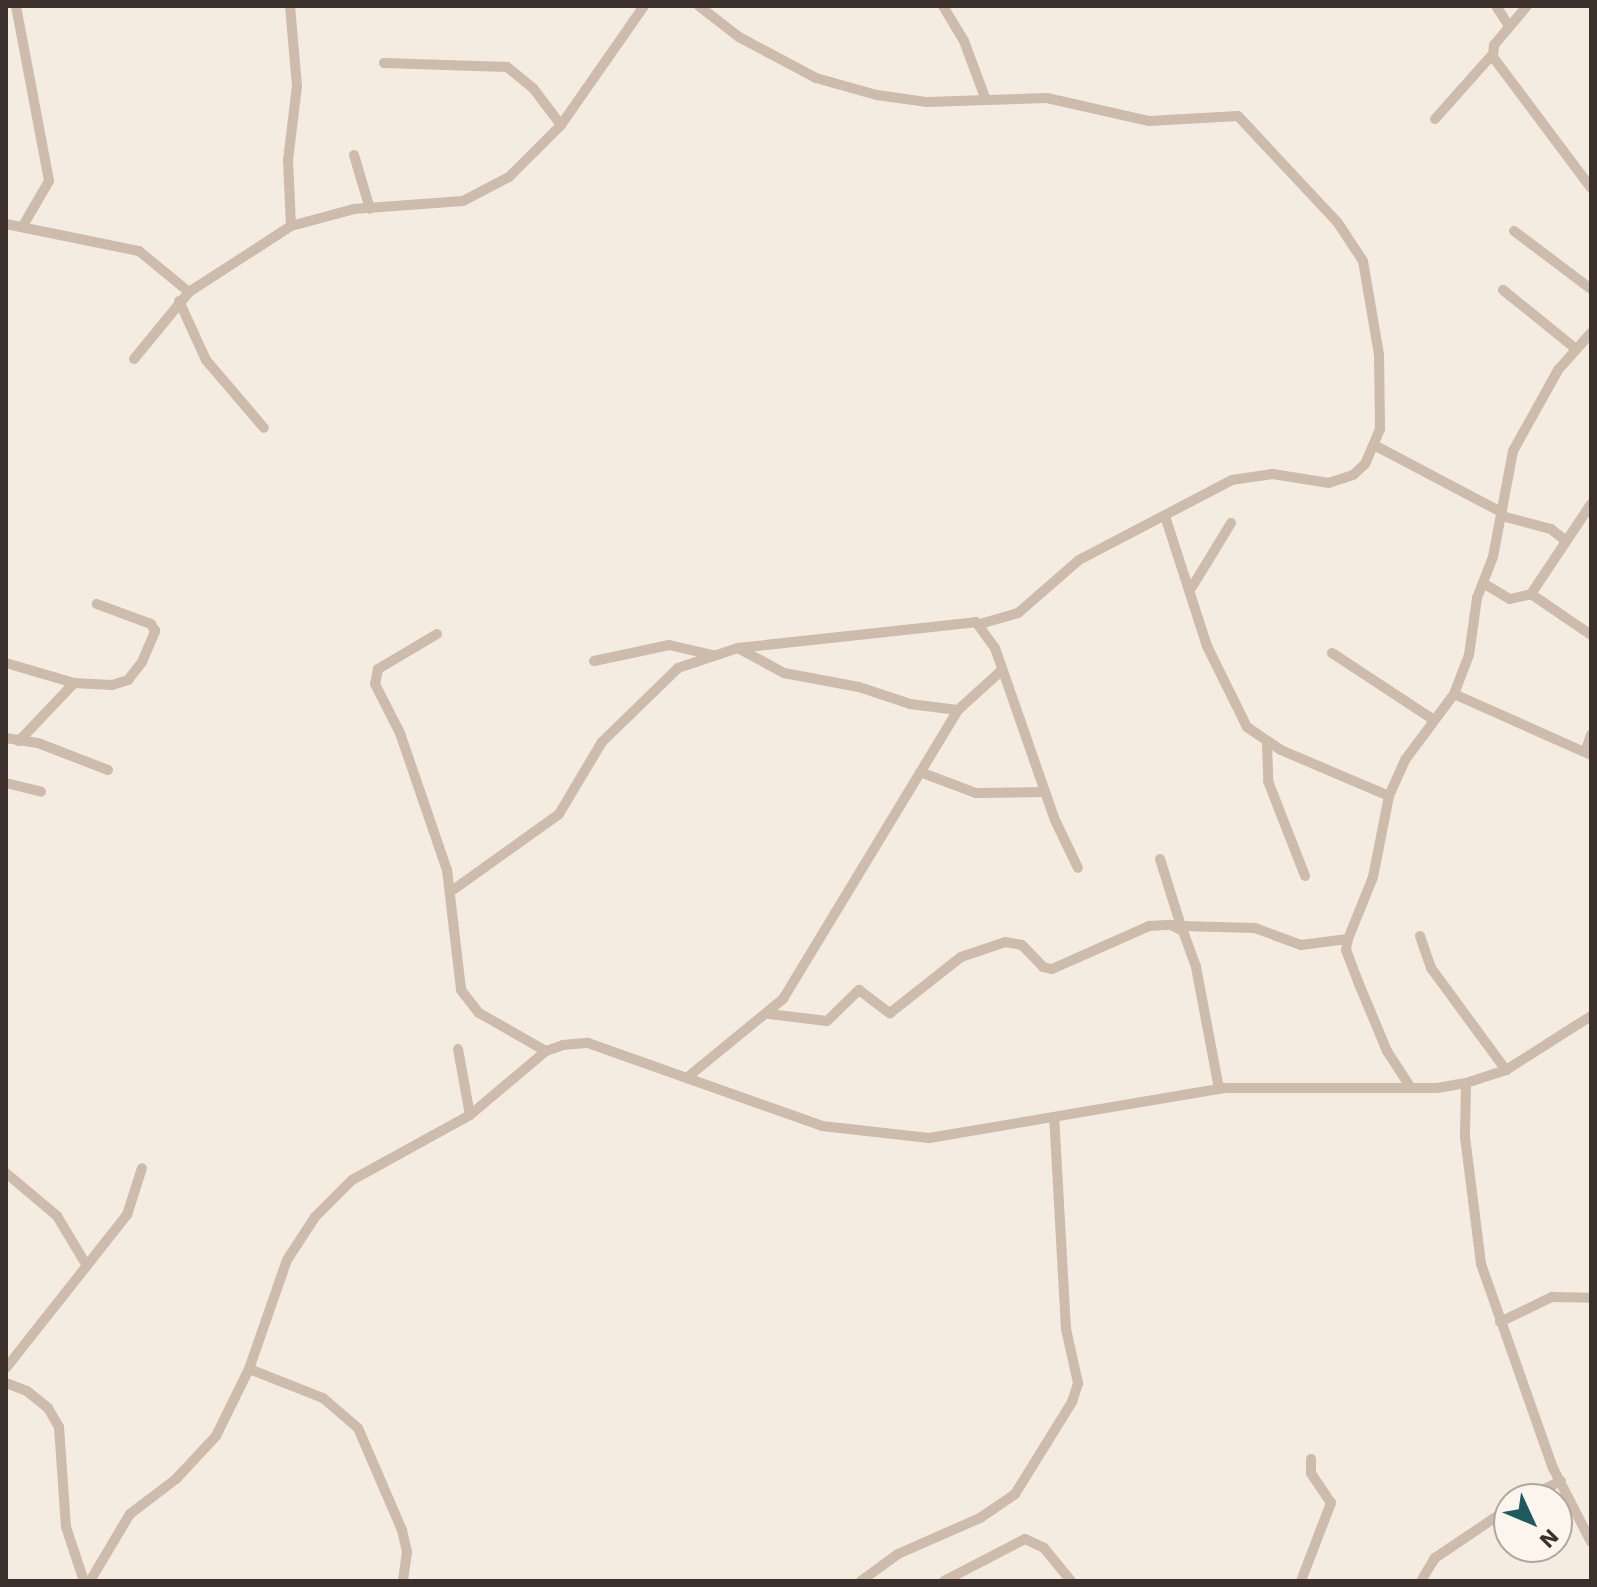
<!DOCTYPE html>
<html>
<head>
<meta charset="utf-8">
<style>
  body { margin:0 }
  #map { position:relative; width:1597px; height:1587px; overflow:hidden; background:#f4ebe1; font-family:"Work Sans",sans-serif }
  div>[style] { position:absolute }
  .minor>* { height:10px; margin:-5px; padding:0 5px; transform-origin:5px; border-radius:5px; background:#cdbbac }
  span { translate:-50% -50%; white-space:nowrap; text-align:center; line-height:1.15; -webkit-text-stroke:7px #fbf5ee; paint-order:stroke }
  .frame { position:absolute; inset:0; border:8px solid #3b302b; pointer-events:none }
  .north { position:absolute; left:1493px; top:1483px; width:80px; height:80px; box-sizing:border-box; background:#fbf5ee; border:2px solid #aea6a0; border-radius:50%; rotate:134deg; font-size:22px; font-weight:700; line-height:32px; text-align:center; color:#3b302b }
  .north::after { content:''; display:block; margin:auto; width:28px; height:36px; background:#1f5a5e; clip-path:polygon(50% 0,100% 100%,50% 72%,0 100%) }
</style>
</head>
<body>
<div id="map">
  <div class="minor">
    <div style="left:16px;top:6px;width:178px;rotate:79.3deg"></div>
    <div style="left:49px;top:181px;width:50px;rotate:120.2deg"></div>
    <div style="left:290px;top:6px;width:80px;rotate:85deg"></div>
    <div style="left:297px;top:86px;width:75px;rotate:96.9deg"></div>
    <div style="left:288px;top:160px;width:66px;rotate:87.4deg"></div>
    <div style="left:699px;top:6px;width:51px;rotate:37.8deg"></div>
    <div style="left:739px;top:37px;width:87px;rotate:28deg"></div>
    <div style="left:816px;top:78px;width:63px;rotate:15.6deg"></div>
    <div style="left:877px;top:95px;width:49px;rotate:8.1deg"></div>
    <div style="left:926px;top:102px;width:121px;rotate:-1.9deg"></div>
    <div style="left:1047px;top:98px;width:105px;rotate:12.7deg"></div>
    <div style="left:1149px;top:121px;width:89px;rotate:-3.2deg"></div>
    <div style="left:1238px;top:116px;width:146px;rotate:46.9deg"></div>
    <div style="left:1338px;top:223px;width:45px;rotate:56.7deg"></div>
    <div style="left:1363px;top:261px;width:95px;rotate:80.3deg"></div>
    <div style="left:1379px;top:355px;width:74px;rotate:89.2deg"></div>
    <div style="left:1380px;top:429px;width:38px;rotate:113deg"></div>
    <div style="left:1365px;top:464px;width:16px;rotate:137deg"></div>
    <div style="left:1353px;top:475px;width:25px;rotate:162deg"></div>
    <div style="left:1329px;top:483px;width:57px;rotate:-170.9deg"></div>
    <div style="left:1273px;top:474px;width:41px;rotate:171.7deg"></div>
    <div style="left:1232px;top:480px;width:173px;rotate:152.4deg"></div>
    <div style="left:1079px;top:560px;width:81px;rotate:139deg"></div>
    <div style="left:1018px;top:613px;width:37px;rotate:164deg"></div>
    <div style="left:943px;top:6px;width:41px;rotate:59deg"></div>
    <div style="left:964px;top:41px;width:63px;rotate:69.6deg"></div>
    <div style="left:1496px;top:6px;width:24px;rotate:57deg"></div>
    <div style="left:1527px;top:6px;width:51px;rotate:130.2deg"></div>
    <div style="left:1494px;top:45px;width:12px;rotate:95deg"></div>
    <div style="left:1493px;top:57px;width:164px;rotate:53.2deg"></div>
    <div style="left:384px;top:63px;width:123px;rotate:1.9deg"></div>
    <div style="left:507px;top:67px;width:33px;rotate:39deg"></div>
    <div style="left:533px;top:88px;width:46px;rotate:52.9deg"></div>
    <div style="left:1435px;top:119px;width:87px;rotate:-48.3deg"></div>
    <div style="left:354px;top:155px;width:56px;rotate:73.5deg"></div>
    <div style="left:6px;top:224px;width:136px;rotate:11.5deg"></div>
    <div style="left:139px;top:251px;width:65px;rotate:39.4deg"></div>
    <div style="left:1514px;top:231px;width:96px;rotate:37deg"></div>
    <div style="left:1503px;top:290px;width:94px;rotate:38.9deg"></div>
    <div style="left:179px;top:301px;width:65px;rotate:65.4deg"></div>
    <div style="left:206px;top:360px;width:89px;rotate:49.5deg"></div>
    <div style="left:134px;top:359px;width:87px;rotate:-50.6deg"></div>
    <div style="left:189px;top:292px;width:121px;rotate:-32.9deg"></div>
    <div style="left:291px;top:226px;width:65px;rotate:-15.1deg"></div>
    <div style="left:354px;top:209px;width:109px;rotate:-4.2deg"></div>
    <div style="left:463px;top:201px;width:52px;rotate:-27.6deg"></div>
    <div style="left:509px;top:177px;width:74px;rotate:-45deg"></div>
    <div style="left:561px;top:125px;width:145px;rotate:-55.1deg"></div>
    <div style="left:1374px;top:445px;width:144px;rotate:27.8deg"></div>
    <div style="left:1165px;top:516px;width:137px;rotate:72.1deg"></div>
    <div style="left:1207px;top:646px;width:90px;rotate:63.7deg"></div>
    <div style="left:1247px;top:727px;width:41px;rotate:34.1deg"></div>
    <div style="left:1281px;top:750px;width:117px;rotate:23.1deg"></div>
    <div style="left:1502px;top:516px;width:51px;rotate:14.9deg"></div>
    <div style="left:1551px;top:529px;width:19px;rotate:39deg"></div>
    <div style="left:1483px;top:583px;width:31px;rotate:31deg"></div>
    <div style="left:1510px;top:599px;width:22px;rotate:-13deg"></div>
    <div style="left:1531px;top:594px;width:73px;rotate:34.3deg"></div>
    <div style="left:1192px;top:587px;width:75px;rotate:-58.6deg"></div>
    <div style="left:1531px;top:594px;width:108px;rotate:-56.3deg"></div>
    <div style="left:437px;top:634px;width:69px;rotate:149.3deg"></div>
    <div style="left:378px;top:669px;width:15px;rotate:101deg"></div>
    <div style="left:375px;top:684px;width:55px;rotate:63deg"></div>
    <div style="left:400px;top:733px;width:145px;rotate:71.1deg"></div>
    <div style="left:447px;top:870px;width:121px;rotate:83.3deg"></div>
    <div style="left:461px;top:990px;width:29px;rotate:52deg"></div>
    <div style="left:479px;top:1013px;width:77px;rotate:29.6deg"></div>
    <div style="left:738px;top:648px;width:52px;rotate:28.5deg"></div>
    <div style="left:784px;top:673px;width:76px;rotate:10.6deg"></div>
    <div style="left:859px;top:687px;width:54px;rotate:18.4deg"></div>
    <div style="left:910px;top:704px;width:48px;rotate:7.1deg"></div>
    <div style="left:1332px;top:653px;width:122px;rotate:33.3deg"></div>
    <div style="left:594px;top:661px;width:77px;rotate:-12deg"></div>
    <div style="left:669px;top:645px;width:44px;rotate:13.1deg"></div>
    <div style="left:6px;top:663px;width:71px;rotate:16.4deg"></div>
    <div style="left:74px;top:683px;width:38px;rotate:3deg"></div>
    <div style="left:112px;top:685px;width:17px;rotate:-17deg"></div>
    <div style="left:128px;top:680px;width:23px;rotate:-52deg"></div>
    <div style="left:142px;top:662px;width:34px;rotate:-67deg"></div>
    <div style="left:155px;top:631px;width:8px;rotate:-120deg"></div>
    <div style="left:151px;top:624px;width:58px;rotate:-159.7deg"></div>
    <div style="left:1454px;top:694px;width:150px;rotate:24deg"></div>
    <div style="left:6px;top:738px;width:32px;rotate:9deg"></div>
    <div style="left:38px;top:743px;width:75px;rotate:21.1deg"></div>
    <div style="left:19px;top:741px;width:80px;rotate:-46.5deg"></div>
    <div style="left:1267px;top:743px;width:38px;rotate:88deg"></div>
    <div style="left:1268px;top:781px;width:102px;rotate:68.7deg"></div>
    <div style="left:1586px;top:750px;width:16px;rotate:-72deg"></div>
    <div style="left:920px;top:772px;width:60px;rotate:20.6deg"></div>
    <div style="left:976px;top:793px;width:68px;rotate:-0.8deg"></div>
    <div style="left:6px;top:783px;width:36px;rotate:14deg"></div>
    <div style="left:1160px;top:859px;width:73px;rotate:72.6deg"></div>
    <div style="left:453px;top:890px;width:130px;rotate:-35.6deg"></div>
    <div style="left:559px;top:814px;width:84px;rotate:-59.2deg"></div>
    <div style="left:602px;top:742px;width:106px;rotate:-44.2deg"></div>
    <div style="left:678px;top:668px;width:63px;rotate:-18.4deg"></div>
    <div style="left:738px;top:648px;width:239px;rotate:-6.2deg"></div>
    <div style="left:976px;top:622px;width:32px;rotate:54deg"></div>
    <div style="left:995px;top:648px;width:182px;rotate:70.8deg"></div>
    <div style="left:1055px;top:820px;width:53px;rotate:64.4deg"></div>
    <div style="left:1181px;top:926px;width:74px;rotate:1.5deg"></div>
    <div style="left:1255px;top:928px;width:49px;rotate:20.3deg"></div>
    <div style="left:1301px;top:945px;width:47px;rotate:-7.3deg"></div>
    <div style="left:1420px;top:936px;width:34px;rotate:71deg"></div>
    <div style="left:1431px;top:968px;width:127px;rotate:53.7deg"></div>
    <div style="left:769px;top:1014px;width:58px;rotate:6.9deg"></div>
    <div style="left:827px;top:1021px;width:45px;rotate:-44.1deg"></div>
    <div style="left:859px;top:990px;width:39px;rotate:37deg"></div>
    <div style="left:890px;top:1013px;width:90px;rotate:-38.3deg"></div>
    <div style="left:961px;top:957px;width:46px;rotate:-18.8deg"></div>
    <div style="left:1005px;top:942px;width:17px;rotate:10deg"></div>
    <div style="left:1022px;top:945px;width:30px;rotate:46deg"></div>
    <div style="left:1043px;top:967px;width:9px;rotate:13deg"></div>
    <div style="left:1052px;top:969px;width:106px;rotate:-23.9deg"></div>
    <div style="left:1149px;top:926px;width:22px;rotate:-3deg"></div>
    <div style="left:1171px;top:925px;width:13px;rotate:27deg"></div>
    <div style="left:1183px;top:931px;width:38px;rotate:70deg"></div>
    <div style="left:1196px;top:967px;width:124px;rotate:79.3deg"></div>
    <div style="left:458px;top:1049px;width:67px;rotate:79.7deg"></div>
    <div style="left:689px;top:1076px;width:122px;rotate:-39.3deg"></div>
    <div style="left:783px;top:999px;width:338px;rotate:-58.8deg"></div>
    <div style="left:958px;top:710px;width:58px;rotate:-42.2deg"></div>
    <div style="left:1466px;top:1083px;width:54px;rotate:91.1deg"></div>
    <div style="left:1465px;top:1137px;width:128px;rotate:82.8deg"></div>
    <div style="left:1481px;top:1264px;width:216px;rotate:70.6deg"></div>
    <div style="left:1553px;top:1468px;width:83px;rotate:62.8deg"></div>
    <div style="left:1411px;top:1088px;width:44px;rotate:-123deg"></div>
    <div style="left:1387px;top:1051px;width:73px;rotate:-112.7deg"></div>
    <div style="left:1359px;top:984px;width:36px;rotate:-111deg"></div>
    <div style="left:1346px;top:950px;width:11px;rotate:-80deg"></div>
    <div style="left:1348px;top:939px;width:67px;rotate:-68deg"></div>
    <div style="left:1373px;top:877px;width:83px;rotate:-78.8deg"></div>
    <div style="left:1389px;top:796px;width:39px;rotate:-66deg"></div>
    <div style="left:1405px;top:760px;width:82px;rotate:-53.4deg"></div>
    <div style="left:1454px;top:694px;width:42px;rotate:-69deg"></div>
    <div style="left:1469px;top:655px;width:58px;rotate:-82deg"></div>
    <div style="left:1477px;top:598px;width:44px;rotate:-68.7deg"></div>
    <div style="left:1493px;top:557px;width:108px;rotate:-79.3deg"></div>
    <div style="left:1513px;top:451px;width:93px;rotate:-60.9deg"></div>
    <div style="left:1558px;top:370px;width:50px;rotate:-48.3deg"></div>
    <div style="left:6px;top:1173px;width:67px;rotate:40.1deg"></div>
    <div style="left:57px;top:1216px;width:58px;rotate:59deg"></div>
    <div style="left:1500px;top:1322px;width:58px;rotate:-25.7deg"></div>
    <div style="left:1552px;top:1297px;width:39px;rotate:1deg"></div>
    <div style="left:6px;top:1368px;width:195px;rotate:-51.7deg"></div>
    <div style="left:127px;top:1215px;width:49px;rotate:-72.3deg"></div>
    <div style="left:249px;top:1369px;width:79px;rotate:21.4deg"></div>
    <div style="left:323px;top:1398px;width:46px;rotate:40.6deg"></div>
    <div style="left:358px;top:1428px;width:111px;rotate:66.7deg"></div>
    <div style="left:402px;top:1530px;width:23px;rotate:77deg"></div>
    <div style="left:407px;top:1552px;width:29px;rotate:98deg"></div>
    <div style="left:6px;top:1383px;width:22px;rotate:21deg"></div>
    <div style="left:27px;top:1391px;width:27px;rotate:39deg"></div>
    <div style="left:48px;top:1408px;width:22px;rotate:60deg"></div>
    <div style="left:59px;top:1427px;width:100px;rotate:86deg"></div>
    <div style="left:66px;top:1527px;width:57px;rotate:71.6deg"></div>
    <div style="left:1523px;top:1499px;width:42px;rotate:-25.3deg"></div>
    <div style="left:90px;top:1581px;width:78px;rotate:-59.2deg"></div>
    <div style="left:130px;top:1514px;width:58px;rotate:-37.3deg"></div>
    <div style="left:176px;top:1479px;width:59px;rotate:-47.1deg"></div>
    <div style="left:216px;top:1436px;width:75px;rotate:-63.8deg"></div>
    <div style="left:249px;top:1369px;width:115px;rotate:-70.8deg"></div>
    <div style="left:287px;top:1260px;width:51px;rotate:-56.9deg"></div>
    <div style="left:315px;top:1217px;width:52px;rotate:-45deg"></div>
    <div style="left:352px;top:1180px;width:135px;rotate:-28.8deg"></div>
    <div style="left:470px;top:1115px;width:99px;rotate:-40.1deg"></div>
    <div style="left:546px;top:1051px;width:18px;rotate:-19deg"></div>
    <div style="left:563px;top:1045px;width:25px;rotate:-5deg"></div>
    <div style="left:588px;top:1043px;width:248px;rotate:19.5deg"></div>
    <div style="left:822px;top:1126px;width:108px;rotate:6.4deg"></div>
    <div style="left:929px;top:1138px;width:301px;rotate:-9.6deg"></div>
    <div style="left:1226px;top:1088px;width:211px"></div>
    <div style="left:1437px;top:1088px;width:29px;rotate:-10deg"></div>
    <div style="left:1466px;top:1083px;width:42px;rotate:-18deg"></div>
    <div style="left:1506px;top:1070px;width:101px;rotate:-32.4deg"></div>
    <div style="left:861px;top:1581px;width:46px;rotate:-36.1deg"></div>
    <div style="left:898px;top:1554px;width:90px;rotate:-23.7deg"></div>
    <div style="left:980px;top:1518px;width:42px;rotate:-34.4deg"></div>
    <div style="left:1015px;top:1494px;width:108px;rotate:-58.2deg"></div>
    <div style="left:1072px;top:1402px;width:20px;rotate:-72deg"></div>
    <div style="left:1078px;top:1383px;width:55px;rotate:-102.5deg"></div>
    <div style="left:1066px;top:1329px;width:212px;rotate:-93.2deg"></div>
    <div style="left:944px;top:1581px;width:91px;rotate:-27.4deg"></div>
    <div style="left:1025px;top:1539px;width:21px;rotate:25deg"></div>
    <div style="left:1044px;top:1548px;width:43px;rotate:50.7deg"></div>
    <div style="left:1301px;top:1581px;width:84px;rotate:-69deg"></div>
    <div style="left:1331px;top:1503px;width:36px;rotate:-124deg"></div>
    <div style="left:1311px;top:1473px;width:14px;rotate:-90deg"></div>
    <div style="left:1421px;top:1581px;width:27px;rotate:-59deg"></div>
    <div style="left:1435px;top:1558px;width:89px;rotate:-34deg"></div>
  </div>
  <div class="frame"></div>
  <div class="north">N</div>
</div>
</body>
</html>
